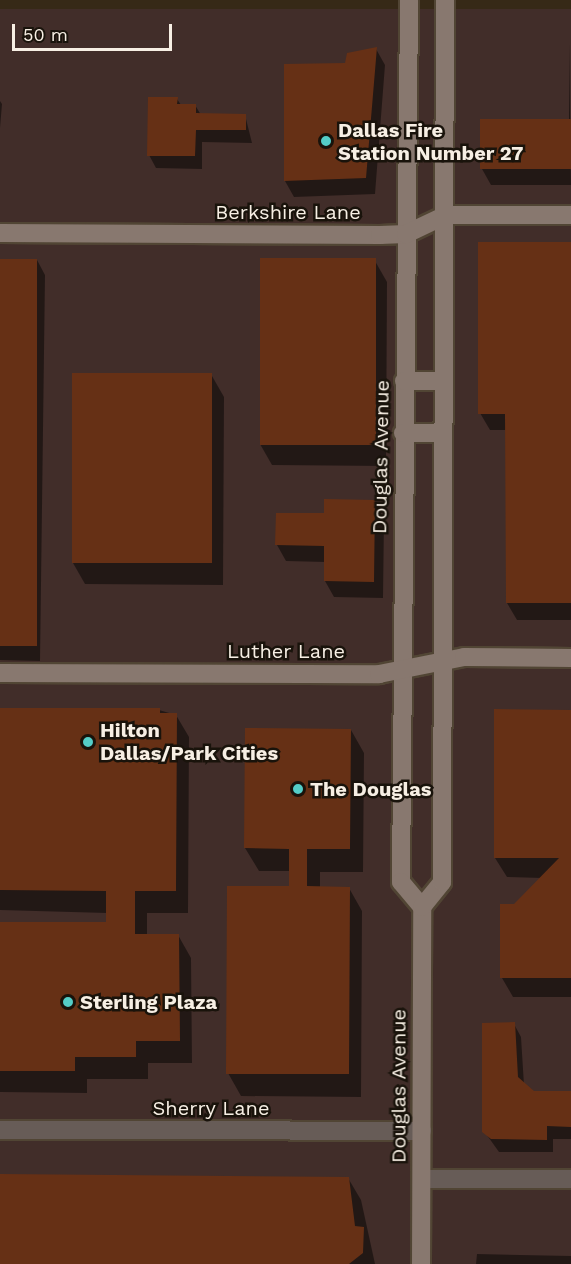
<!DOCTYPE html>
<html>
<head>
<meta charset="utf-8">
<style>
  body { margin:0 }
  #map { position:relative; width:571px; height:1264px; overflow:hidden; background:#362917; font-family:"Work Sans",sans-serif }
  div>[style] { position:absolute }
  .commercial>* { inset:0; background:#412d29; transform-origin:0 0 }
  .shadow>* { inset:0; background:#0007 }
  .building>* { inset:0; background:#663015; transform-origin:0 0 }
  .roads { filter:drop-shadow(2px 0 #514534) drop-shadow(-2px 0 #514534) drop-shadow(0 2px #514534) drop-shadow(0 -2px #514534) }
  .street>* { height:18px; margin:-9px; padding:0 9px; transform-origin:9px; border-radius:9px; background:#675c57 }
  .secondary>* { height:18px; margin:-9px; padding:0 9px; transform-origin:9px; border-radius:9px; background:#88786f }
  .dots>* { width:16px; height:16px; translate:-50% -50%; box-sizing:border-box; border:3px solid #19130b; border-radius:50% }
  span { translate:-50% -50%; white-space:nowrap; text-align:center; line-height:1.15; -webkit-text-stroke:5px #19130b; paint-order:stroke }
  .poi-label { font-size:20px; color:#f7efe4; font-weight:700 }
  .left { translate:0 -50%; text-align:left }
  .street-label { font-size:20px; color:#f7efe4 }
  .scale { position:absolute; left:12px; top:24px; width:160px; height:27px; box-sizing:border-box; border:3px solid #f7efe4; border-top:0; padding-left:8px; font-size:18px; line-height:21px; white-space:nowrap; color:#f7efe4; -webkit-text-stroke:4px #19130b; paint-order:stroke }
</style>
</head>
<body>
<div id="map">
  <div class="commercial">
    <div style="left:571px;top:9px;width:1255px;height:571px;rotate:90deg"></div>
  </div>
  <div class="shadow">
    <div style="clip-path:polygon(569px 42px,571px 185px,491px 185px,482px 169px,569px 121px)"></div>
    <div style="clip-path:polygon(376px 49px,385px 65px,375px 194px,294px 197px,285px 181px,285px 65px,347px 65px)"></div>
    <div style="clip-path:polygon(177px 99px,181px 105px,195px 105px,201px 115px,245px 115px,252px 143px,202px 142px,202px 169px,156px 168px,149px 155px)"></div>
    <div style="clip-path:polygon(0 101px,2px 104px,0 128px)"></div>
    <div style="clip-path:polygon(571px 243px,571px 620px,517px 620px,507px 603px,507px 430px,490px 430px,480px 413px)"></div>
    <div style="clip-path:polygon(37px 260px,45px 275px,40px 661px,0 660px,0 261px)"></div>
    <div style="clip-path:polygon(375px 261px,387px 282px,386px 466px,272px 465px,260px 444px)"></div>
    <div style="clip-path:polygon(73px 375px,212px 376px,224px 397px,223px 585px,85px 584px,73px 563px)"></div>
    <div style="clip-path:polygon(374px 501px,384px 518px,383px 598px,334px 597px,325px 581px,325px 562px,286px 561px,277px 545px)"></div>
    <div style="clip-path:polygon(0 709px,159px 710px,176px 715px,189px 737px,188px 913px,147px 913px,147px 936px,178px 935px,191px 958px,192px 1063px,148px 1063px,148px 1079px,87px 1079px,87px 1093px,0 1092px,0 924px,107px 923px,107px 913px,0 910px)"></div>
    <div style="clip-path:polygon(571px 711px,571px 997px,513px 997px,502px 978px,514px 906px,542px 878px,507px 877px,495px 858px)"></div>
    <div style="clip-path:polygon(351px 730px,364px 753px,363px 872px,320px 872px,320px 888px,349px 888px,362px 911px,361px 1097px,241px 1096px,228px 1073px,290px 888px,290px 871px,259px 871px,245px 848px)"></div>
    <div style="clip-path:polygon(514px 1024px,521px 1037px,524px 1085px,533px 1092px,571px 1093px,571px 1139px,553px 1139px,553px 1152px,499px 1152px,484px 1131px)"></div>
    <div style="clip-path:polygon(0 1176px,348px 1178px,361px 1200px,375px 1264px,0 1264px)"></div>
    <div style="clip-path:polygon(477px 1254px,571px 1256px,571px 1264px,476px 1264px)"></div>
  </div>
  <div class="building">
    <div style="clip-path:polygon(377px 47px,366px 178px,284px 181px,284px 64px,345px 63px,347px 53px)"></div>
    <div style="clip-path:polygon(148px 97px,178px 97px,177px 104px,196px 104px,196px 113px,246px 114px,246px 130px,196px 130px,195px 156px,147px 156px)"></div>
    <div style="left:480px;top:119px;width:91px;height:50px"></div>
    <div style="clip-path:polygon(478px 242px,571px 242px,571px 603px,506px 603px,505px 414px,478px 414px)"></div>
    <div style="left:260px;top:258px;width:116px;height:187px"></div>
    <div style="left:0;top:259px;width:37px;height:387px"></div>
    <div style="left:72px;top:373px;width:140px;height:190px"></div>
    <div style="clip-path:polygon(324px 499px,375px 500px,374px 582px,324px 581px,324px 546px,275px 545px,276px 513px,324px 513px)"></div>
    <div style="clip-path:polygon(0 708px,160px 708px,160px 713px,177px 713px,176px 891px,135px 891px,135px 934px,179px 934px,180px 1041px,136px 1041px,136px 1057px,75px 1057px,75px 1071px,0 1071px,0 922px,106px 922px,106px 891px,0 890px)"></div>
    <div style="clip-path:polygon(494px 709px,571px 710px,571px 978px,500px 978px,500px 904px,514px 904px,559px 858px,494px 858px)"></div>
    <div style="clip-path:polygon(245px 728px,351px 729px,350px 849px,307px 849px,307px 886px,350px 887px,349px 1074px,226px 1074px,227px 886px,289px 886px,289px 849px,244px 848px)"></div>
    <div style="clip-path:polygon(515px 1022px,518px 1077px,534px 1091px,571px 1091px,571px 1127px,547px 1126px,547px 1140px,491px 1139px,482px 1132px,482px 1023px)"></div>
    <div style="clip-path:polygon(0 1174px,349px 1177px,355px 1226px,364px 1227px,363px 1253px,349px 1264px,0 1264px)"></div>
  </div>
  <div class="roads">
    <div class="street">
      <div style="left:0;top:1130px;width:422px;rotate:0.1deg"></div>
      <div style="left:422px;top:1179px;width:149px"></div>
    </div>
    <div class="secondary">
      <div style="left:409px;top:0;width:882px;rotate:90.52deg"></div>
      <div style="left:401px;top:882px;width:33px;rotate:50deg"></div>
      <div style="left:0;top:233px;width:380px;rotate:0.3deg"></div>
      <div style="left:380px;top:235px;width:26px;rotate:-2deg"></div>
      <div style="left:406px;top:234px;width:44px;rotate:-25.4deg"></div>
      <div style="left:446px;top:215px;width:125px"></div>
      <div style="left:404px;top:381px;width:39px"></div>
      <div style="left:403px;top:433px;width:40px"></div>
      <div style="left:0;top:673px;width:379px;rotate:0.2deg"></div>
      <div style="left:379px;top:674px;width:87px;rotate:-11.3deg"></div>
      <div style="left:464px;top:657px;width:107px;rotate:0.5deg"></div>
      <div style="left:421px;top:1264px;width:357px;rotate:-89.8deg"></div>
      <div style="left:422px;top:907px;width:32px;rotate:-51deg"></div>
      <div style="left:442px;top:882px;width:882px;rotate:-89.81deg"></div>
    </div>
  </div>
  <div class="dots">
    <div style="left:326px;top:141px;background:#54cdc7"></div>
    <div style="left:88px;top:742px;background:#54cdc7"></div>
    <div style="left:298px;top:789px;background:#54cdc7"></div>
    <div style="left:68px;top:1002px;background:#54cdc7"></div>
  </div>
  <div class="poi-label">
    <span class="left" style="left:338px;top:142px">Dallas Fire<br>Station Number 27</span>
    <span class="left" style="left:100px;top:742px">Hilton<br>Dallas/Park Cities</span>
    <span class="left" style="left:310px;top:789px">The Douglas</span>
    <span class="left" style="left:80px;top:1002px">Sterling Plaza</span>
  </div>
  <div class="street-label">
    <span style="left:288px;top:212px">Berkshire Lane</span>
    <span style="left:381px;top:457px;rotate:-89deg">Douglas Avenue</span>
    <span style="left:286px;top:651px">Luther Lane</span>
    <span style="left:399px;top:1086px;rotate:-90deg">Douglas Avenue</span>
    <span style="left:211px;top:1108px">Sherry Lane</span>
  </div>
  <div class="scale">50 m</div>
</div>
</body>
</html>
